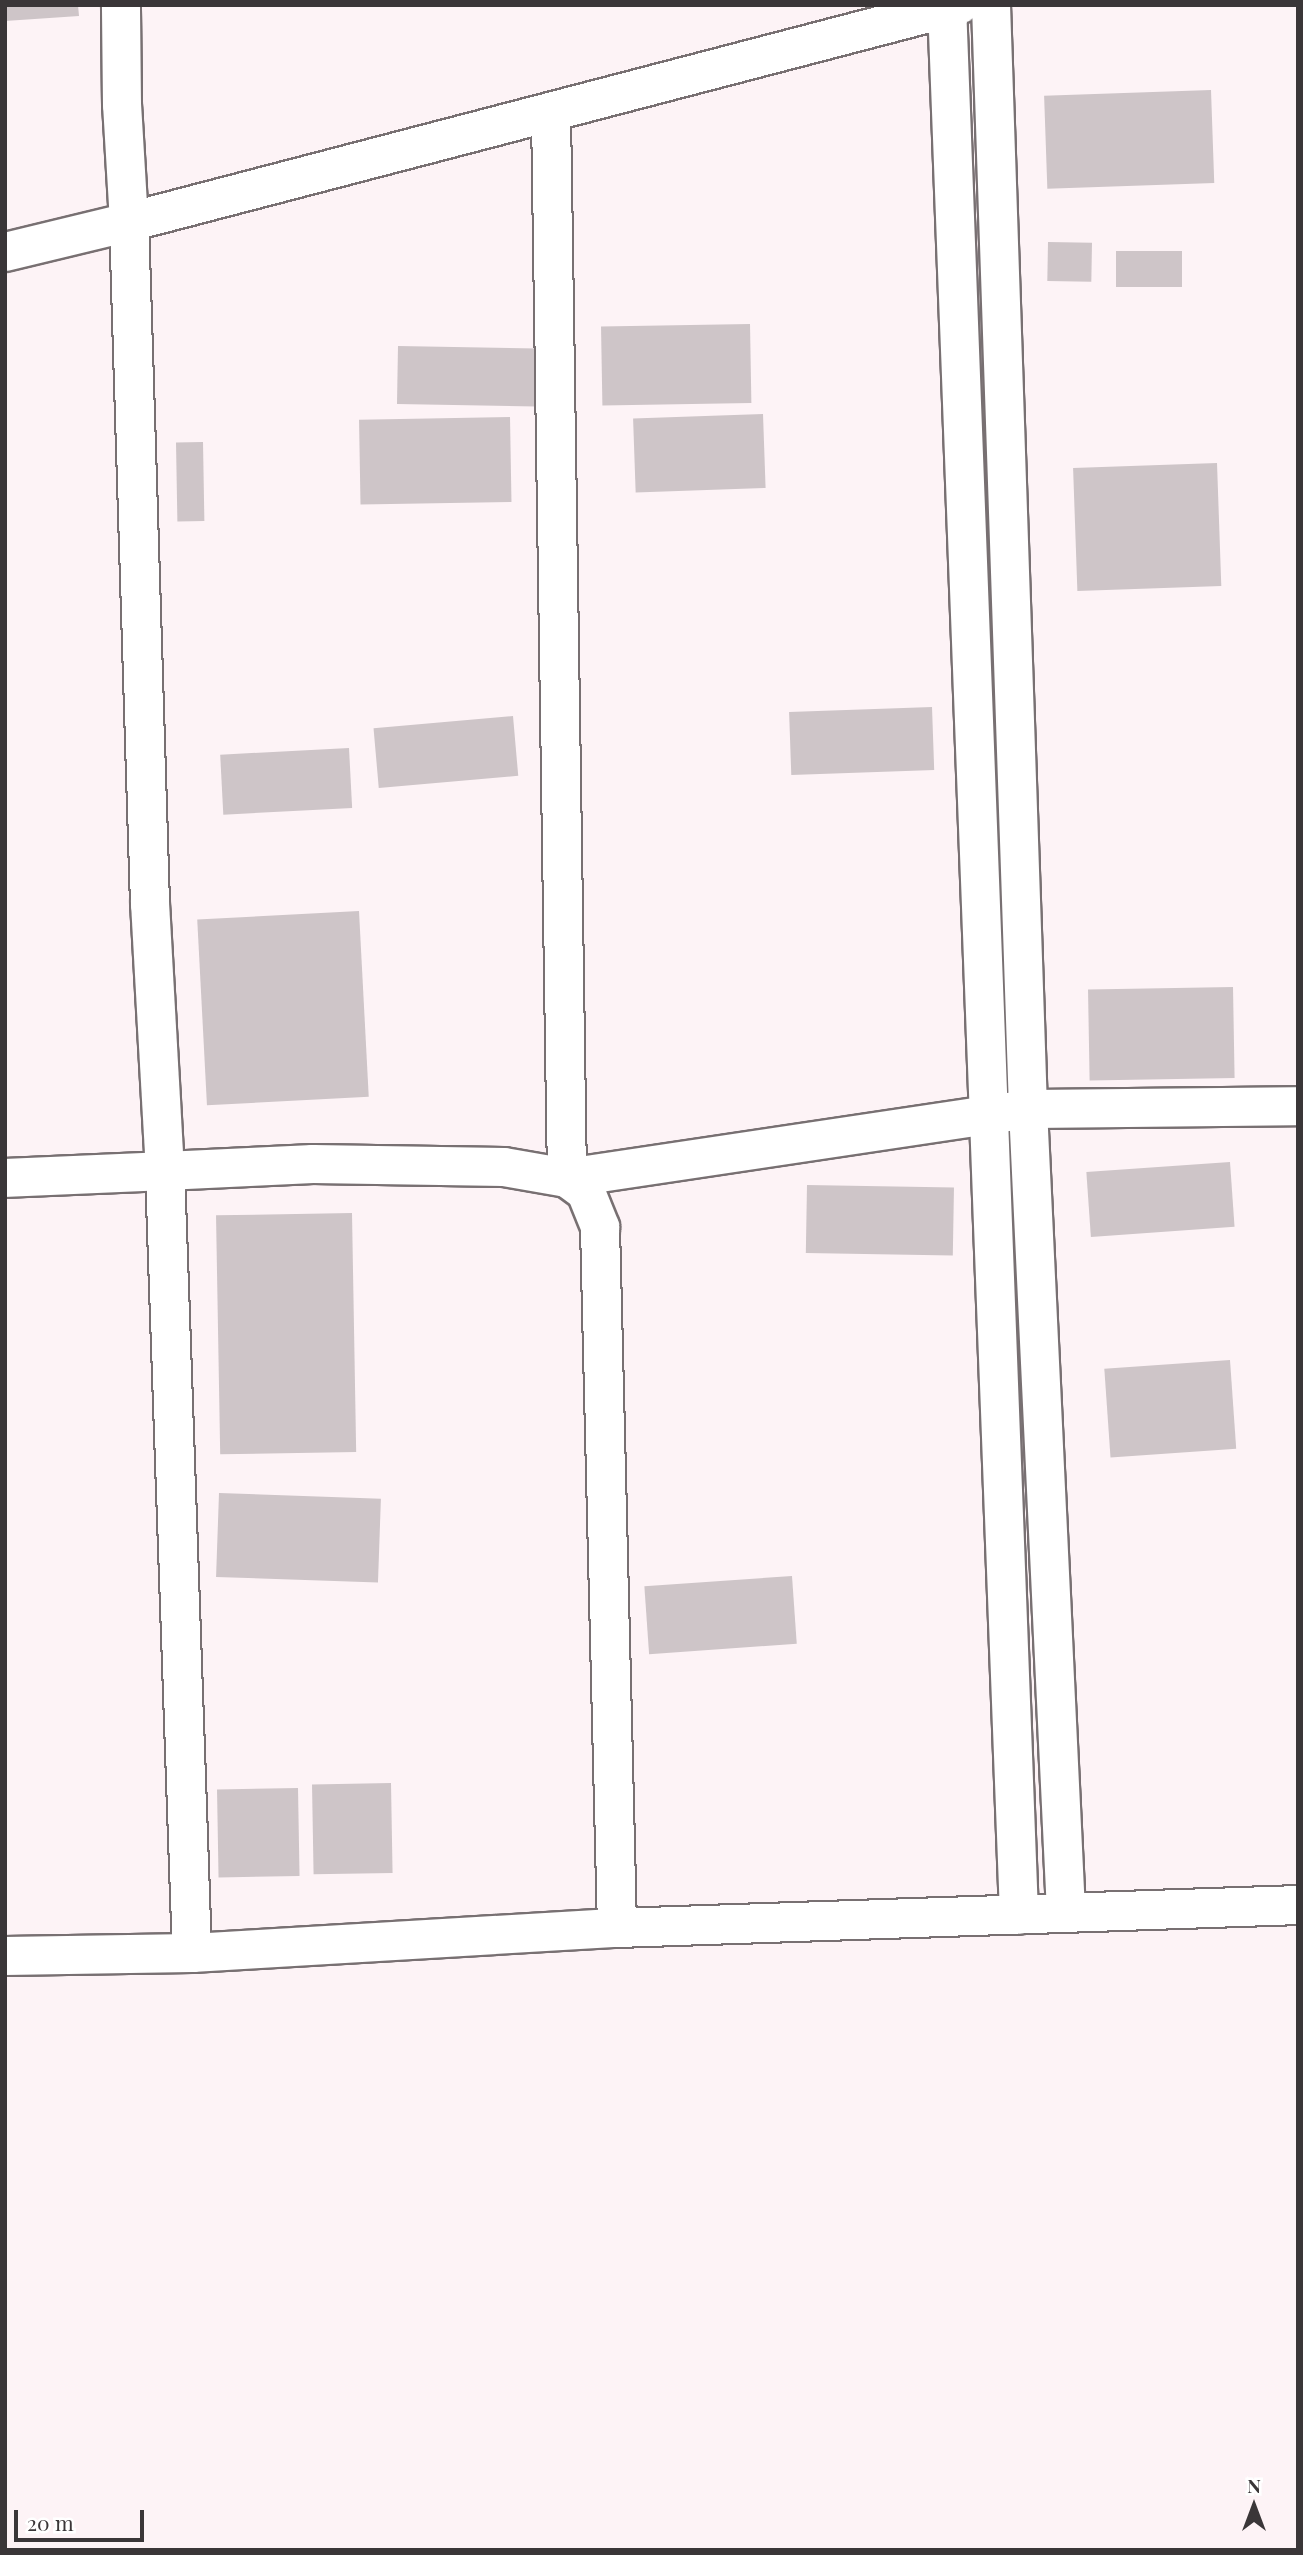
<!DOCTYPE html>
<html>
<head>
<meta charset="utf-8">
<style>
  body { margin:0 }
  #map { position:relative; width:1303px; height:2555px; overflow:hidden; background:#fdf3f6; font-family:"Playfair Display",serif }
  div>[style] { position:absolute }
  .building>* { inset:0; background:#cec5c8; transform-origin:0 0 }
  .roads { filter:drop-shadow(2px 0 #787072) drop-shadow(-2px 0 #787072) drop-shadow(0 2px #787072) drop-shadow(0 -2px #787072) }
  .minor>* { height:38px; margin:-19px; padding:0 19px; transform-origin:19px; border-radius:19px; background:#fff }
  span { translate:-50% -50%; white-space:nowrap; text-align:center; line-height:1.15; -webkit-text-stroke:5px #fff; paint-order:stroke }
  .frame { position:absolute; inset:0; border:7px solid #3a3638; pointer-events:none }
  .north { position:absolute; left:1219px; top:2471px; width:70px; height:70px; -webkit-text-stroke:5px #fff; paint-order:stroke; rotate:0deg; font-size:19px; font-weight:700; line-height:28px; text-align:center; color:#3a3638 }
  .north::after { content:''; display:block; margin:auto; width:24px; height:32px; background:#3a3638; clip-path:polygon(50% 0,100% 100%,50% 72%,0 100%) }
  .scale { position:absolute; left:14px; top:2510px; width:130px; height:32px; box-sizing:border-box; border:4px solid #3a3638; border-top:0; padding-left:9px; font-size:21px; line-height:24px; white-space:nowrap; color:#3a3638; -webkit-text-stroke:5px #fff; paint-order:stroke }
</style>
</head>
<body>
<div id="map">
  <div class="building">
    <div style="clip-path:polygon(5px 5px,78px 5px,79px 16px,5px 21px)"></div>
    <div style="left:1211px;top:90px;width:93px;height:167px;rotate:88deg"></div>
    <div style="left:1048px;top:242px;width:44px;height:39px;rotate:1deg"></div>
    <div style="left:1116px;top:251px;width:66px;height:36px"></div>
    <div style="left:750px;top:324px;width:79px;height:149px;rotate:89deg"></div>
    <div style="left:398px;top:346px;width:139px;height:58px;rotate:1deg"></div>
    <div style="left:763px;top:414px;width:74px;height:130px;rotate:88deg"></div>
    <div style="left:510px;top:417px;width:85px;height:151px;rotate:89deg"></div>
    <div style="left:203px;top:442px;width:79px;height:27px;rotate:89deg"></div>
    <div style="left:1217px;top:463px;width:123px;height:144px;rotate:88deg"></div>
    <div style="left:932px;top:707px;width:63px;height:143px;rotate:88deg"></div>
    <div style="left:513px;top:716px;width:60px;height:140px;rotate:85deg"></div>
    <div style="left:349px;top:748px;width:60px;height:129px;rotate:87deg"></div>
    <div style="left:359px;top:911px;width:186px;height:162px;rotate:87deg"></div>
    <div style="left:1233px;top:987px;width:91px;height:145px;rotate:89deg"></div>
    <div style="left:1230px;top:1162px;width:65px;height:144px;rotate:86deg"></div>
    <div style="left:807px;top:1185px;width:147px;height:68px;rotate:1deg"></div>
    <div style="left:352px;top:1213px;width:239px;height:136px;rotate:89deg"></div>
    <div style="left:1230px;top:1360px;width:89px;height:126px;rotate:86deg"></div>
    <div style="left:219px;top:1493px;width:162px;height:84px;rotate:2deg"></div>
    <div style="left:792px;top:1576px;width:68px;height:148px;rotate:86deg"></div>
    <div style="left:391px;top:1783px;width:90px;height:79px;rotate:89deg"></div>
    <div style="left:298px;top:1788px;width:88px;height:81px;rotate:89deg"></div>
  </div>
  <div class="roads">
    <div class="minor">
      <div style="left:947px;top:5px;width:1911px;rotate:87.84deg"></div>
      <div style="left:991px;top:5px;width:1105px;rotate:88.08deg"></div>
      <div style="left:1028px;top:1109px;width:805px;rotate:87.29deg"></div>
      <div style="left:551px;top:112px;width:1066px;rotate:89.14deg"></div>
      <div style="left:567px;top:1178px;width:466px;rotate:-8.5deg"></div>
      <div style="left:1028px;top:1109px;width:270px;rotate:-0.6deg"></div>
      <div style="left:5px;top:252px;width:128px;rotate:-13.6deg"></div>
      <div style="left:129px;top:222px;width:117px;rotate:-93.4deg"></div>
      <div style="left:122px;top:105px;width:100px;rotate:-90.6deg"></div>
      <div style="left:5px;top:1178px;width:160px;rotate:-2.5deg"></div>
      <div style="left:165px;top:1171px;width:267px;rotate:-93.2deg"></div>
      <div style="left:150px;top:904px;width:682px;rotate:-91.76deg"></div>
      <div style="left:129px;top:222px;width:858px;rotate:-14.65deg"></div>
      <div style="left:192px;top:1953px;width:782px;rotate:-91.98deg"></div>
      <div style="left:165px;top:1171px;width:148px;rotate:-2.7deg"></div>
      <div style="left:313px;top:1164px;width:191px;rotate:0.9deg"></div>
      <div style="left:504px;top:1167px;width:64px;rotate:9.9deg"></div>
      <div style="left:567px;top:1178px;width:24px;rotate:36deg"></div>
      <div style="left:586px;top:1192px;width:38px;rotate:68deg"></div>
      <div style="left:600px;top:1227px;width:701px;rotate:88.61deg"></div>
      <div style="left:5px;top:1956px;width:187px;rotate:-0.9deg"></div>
      <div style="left:192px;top:1953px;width:426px;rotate:-3.4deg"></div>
      <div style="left:617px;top:1928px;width:681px;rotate:-1.93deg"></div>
    </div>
  </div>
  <div class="frame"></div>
  <div class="north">N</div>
  <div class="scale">20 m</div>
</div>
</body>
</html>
